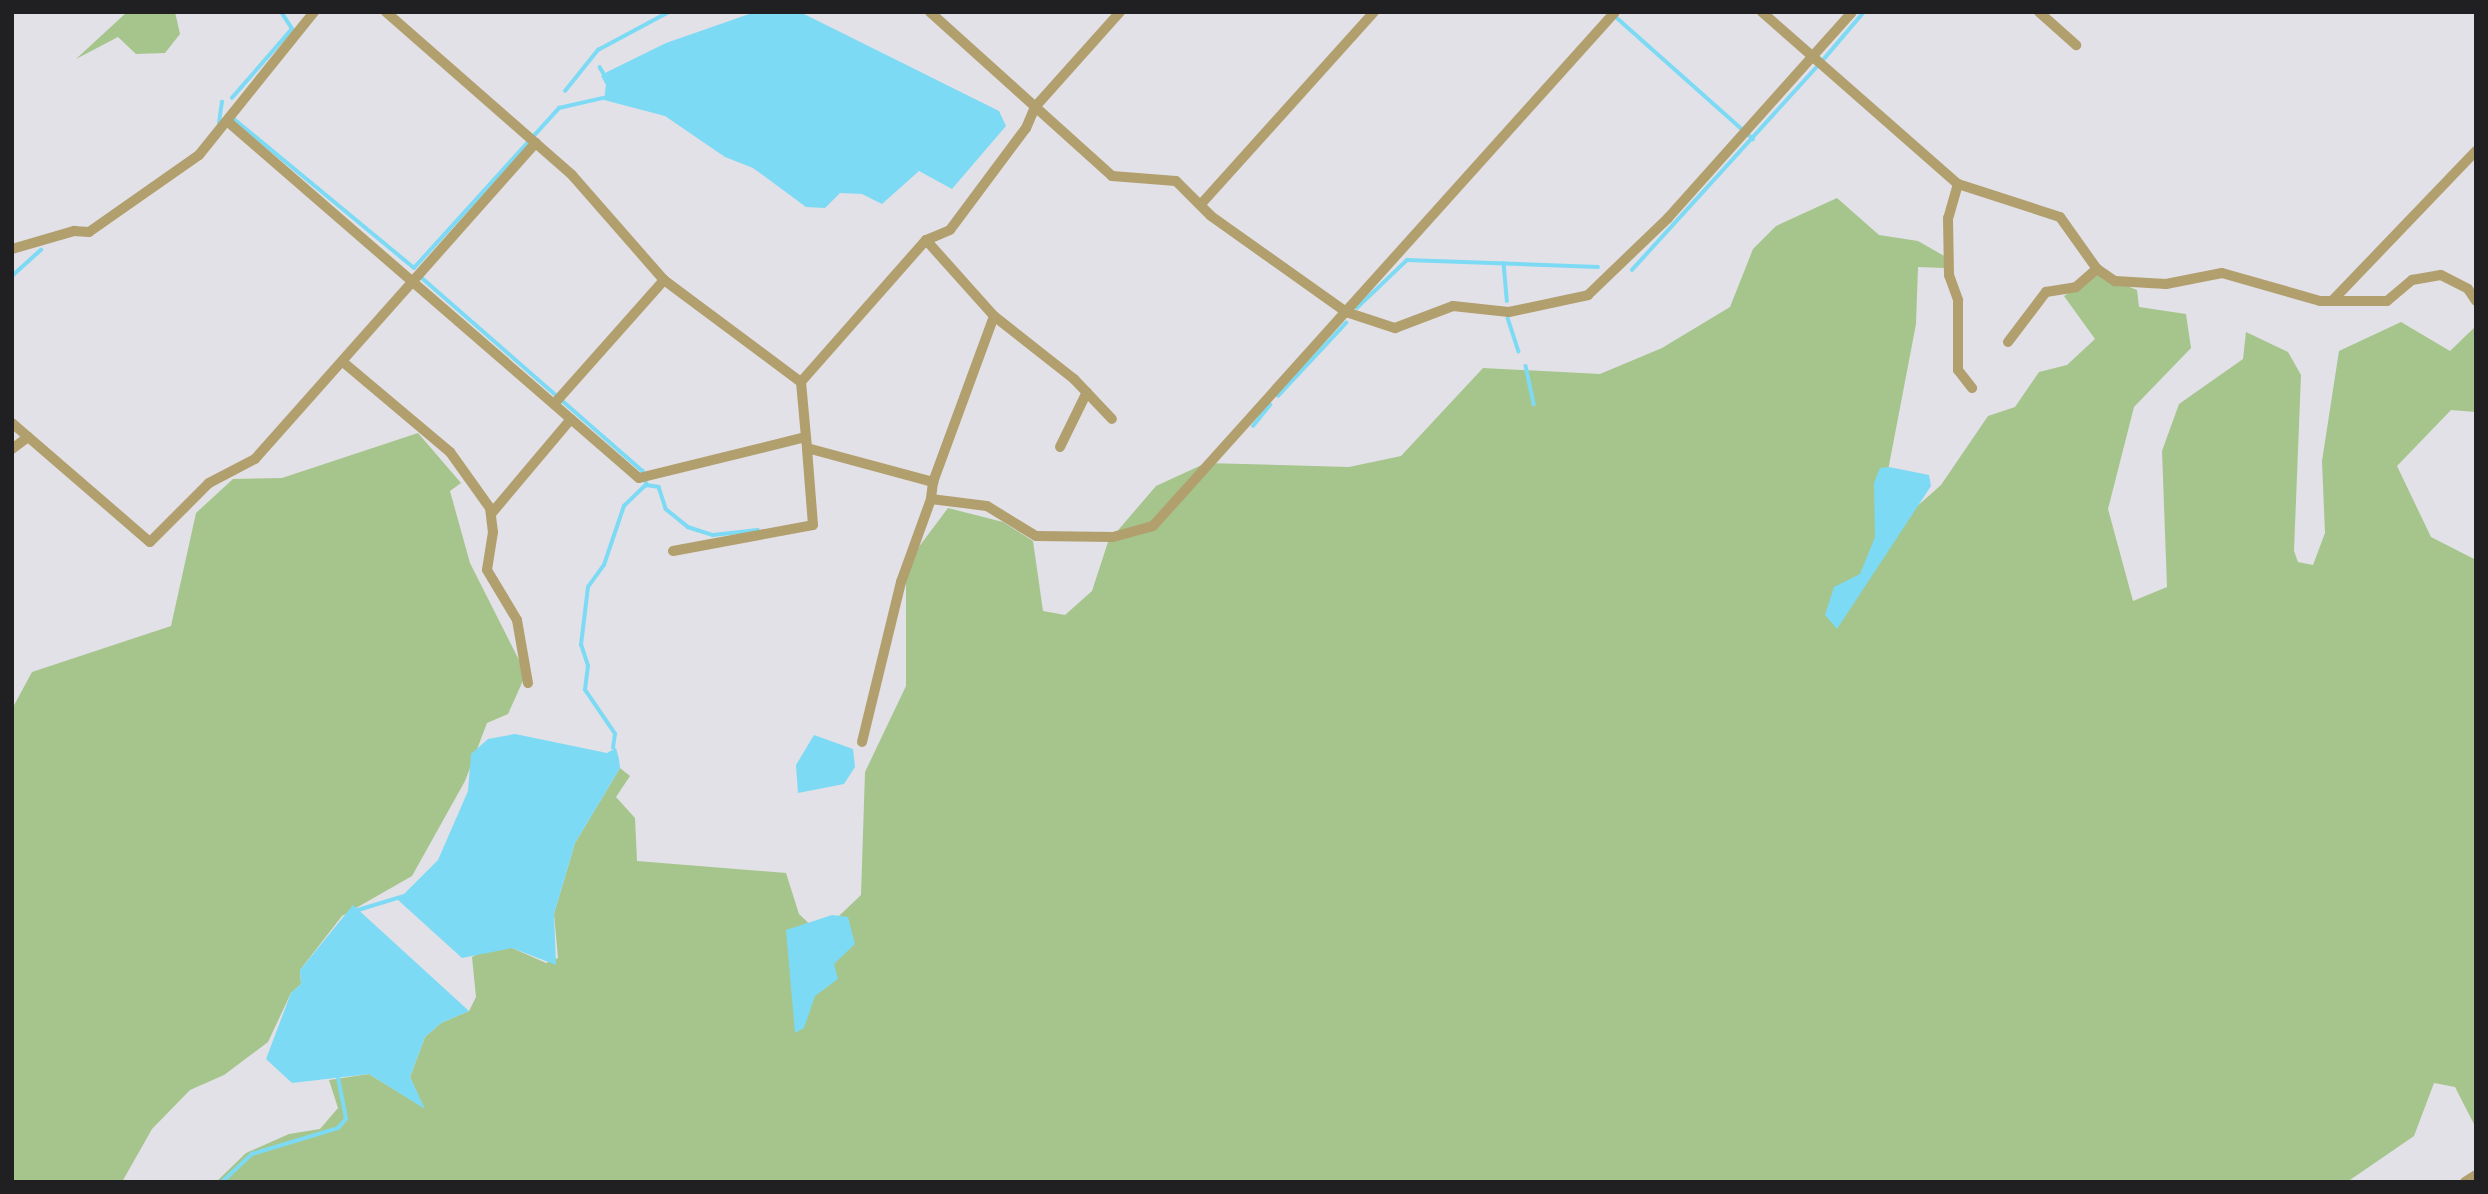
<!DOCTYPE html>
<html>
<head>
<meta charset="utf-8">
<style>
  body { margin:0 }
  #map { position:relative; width:2488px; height:1194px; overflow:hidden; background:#e2e1e7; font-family:Bitter,serif }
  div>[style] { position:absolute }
  .green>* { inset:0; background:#a5c58c }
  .water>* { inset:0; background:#7ddaf5 }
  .stream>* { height:3.5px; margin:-1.75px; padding:0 1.75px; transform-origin:1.75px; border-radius:1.75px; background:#7ddaf5 }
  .minor>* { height:10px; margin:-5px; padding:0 5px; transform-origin:5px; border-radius:5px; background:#b29f6e }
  span { translate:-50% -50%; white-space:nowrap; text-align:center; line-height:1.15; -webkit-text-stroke:7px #efeef4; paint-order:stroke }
  .frame { position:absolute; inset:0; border:14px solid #202022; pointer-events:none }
</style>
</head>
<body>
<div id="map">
  <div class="green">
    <div style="clip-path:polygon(127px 12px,175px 12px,180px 34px,165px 53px,136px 54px,118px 37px,76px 59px)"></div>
    <div style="clip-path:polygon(1837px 198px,1879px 235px,1918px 241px,1946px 257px,1944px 268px,1918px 267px,1916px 324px,1878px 523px,1896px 525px,1941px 485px,1988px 416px,2015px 407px,2039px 372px,2067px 365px,2095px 339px,2064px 296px,2098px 274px,2137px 290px,2139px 307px,2186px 314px,2191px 348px,2134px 407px,2108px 509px,2133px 601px,2167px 587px,2162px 451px,2179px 404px,2243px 359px,2246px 332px,2288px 352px,2301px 375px,2294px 551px,2298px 562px,2313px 565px,2325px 533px,2322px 461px,2339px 351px,2401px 322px,2450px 351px,2476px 326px,2476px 412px,2451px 410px,2397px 466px,2431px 537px,2476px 560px,2476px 1128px,2455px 1087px,2434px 1083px,2414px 1136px,2347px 1182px,216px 1182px,246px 1153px,289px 1134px,320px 1129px,338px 1108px,329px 1080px,369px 1074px,424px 1108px,410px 1077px,425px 1037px,441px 1023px,469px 1011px,476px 997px,472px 957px,494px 947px,512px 948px,546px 963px,558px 958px,554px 914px,575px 843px,620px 768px,630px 776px,616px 797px,635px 818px,637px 861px,786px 873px,799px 914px,820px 934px,861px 895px,865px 772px,906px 686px,906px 564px,948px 508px,1003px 522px,1033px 541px,1043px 611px,1065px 615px,1092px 591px,1108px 542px,1156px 486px,1206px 463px,1349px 467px,1401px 456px,1483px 368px,1600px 374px,1662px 348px,1730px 307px,1753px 249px,1776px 226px)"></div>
    <div style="clip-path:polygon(418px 433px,461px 483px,450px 491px,470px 563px,526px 674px,508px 714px,487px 723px,465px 781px,412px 876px,342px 916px,300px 970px,301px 984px,291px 993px,268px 1042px,224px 1075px,190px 1090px,152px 1129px,122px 1182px,12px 1182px,12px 709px,32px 672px,171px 626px,196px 513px,233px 479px,282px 478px)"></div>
  </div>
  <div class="water">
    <div style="clip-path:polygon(755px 12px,802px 13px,999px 111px,1006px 126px,952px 189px,919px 171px,882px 204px,862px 194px,840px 193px,825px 208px,806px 207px,753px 168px,725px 157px,665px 116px,604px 100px,606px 85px,601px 76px,607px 72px,666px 43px)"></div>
    <div style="clip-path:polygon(1889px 467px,1929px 475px,1931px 486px,1837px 629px,1825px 615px,1834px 587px,1860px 574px,1875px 537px,1874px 483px,1880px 468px)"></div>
    <div style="clip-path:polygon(515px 734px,607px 753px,616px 748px,619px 759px,620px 768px,575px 843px,554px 914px,556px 965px,512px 948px,462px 958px,398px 900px,438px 860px,468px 791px,471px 754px,488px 739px)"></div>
    <div style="clip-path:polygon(814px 735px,853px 749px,855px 767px,844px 784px,798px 793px,796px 765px)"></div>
    <div style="clip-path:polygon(353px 905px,469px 1011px,441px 1023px,425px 1037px,410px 1077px,425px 1109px,369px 1074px,292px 1083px,266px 1059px,291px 993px,301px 984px,300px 970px)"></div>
    <div style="clip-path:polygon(832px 915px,848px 917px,855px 944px,834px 964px,838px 979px,815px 996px,804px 1028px,795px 1033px,786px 930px)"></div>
  </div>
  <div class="stream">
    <div style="left:877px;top:12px;width:3px"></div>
    <div style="left:1615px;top:16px;width:185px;rotate:41.7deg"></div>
    <div style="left:1824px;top:59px;width:62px;rotate:-49.6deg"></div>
    <div style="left:600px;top:67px;width:8px;rotate:60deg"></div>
    <div style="left:565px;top:91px;width:53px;rotate:-51.2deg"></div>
    <div style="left:598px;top:50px;width:81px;rotate:-28.2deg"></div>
    <div style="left:232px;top:98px;width:91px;rotate:-49deg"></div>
    <div style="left:292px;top:29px;width:20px;rotate:-123deg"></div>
    <div style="left:233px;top:118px;width:235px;rotate:39.6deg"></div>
    <div style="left:414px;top:268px;width:216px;rotate:-47.8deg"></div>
    <div style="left:559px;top:108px;width:45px;rotate:-12.8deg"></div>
    <div style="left:219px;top:123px;width:21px;rotate:-82deg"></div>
    <div style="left:1504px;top:263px;width:38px;rotate:85deg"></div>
    <div style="left:1632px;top:270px;width:273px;rotate:-47.7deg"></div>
    <div style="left:12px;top:276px;width:39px;rotate:-42deg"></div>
    <div style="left:420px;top:276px;width:296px;rotate:41.2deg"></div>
    <div style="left:643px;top:471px;width:15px;rotate:74deg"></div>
    <div style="left:647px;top:485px;width:12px;rotate:9deg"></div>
    <div style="left:659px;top:487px;width:23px;rotate:72deg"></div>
    <div style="left:666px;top:509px;width:28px;rotate:39deg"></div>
    <div style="left:688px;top:527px;width:26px;rotate:18deg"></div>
    <div style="left:713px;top:535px;width:45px;rotate:-6.3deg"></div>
    <div style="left:1357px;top:308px;width:69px;rotate:-43.8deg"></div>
    <div style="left:1407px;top:260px;width:191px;rotate:2.1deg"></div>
    <div style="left:1508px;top:318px;width:35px;rotate:72deg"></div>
    <div style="left:1526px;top:366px;width:39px;rotate:78deg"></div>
    <div style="left:1278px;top:396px;width:100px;rotate:-47deg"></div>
    <div style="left:1253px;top:426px;width:27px;rotate:-51deg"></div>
    <div style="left:613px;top:748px;width:14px;rotate:-82deg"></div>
    <div style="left:615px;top:734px;width:53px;rotate:-124.3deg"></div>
    <div style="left:585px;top:690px;width:24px;rotate:-83deg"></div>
    <div style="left:588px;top:666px;width:22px;rotate:-108deg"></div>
    <div style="left:581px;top:645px;width:58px;rotate:-83.1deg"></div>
    <div style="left:588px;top:587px;width:27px;rotate:-54deg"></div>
    <div style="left:604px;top:565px;width:62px;rotate:-71.3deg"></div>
    <div style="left:624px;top:506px;width:30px;rotate:-44deg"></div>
    <div style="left:358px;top:910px;width:48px;rotate:-16.9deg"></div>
    <div style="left:222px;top:1182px;width:41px;rotate:-43deg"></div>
    <div style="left:252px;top:1154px;width:90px;rotate:-16.8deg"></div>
    <div style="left:338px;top:1128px;width:12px;rotate:-48deg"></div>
    <div style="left:346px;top:1119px;width:42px;rotate:-101deg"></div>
  </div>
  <div class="minor">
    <div style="left:386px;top:12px;width:247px;rotate:41.2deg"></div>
    <div style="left:572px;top:175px;width:140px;rotate:48.8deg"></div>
    <div style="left:664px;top:280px;width:171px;rotate:36.7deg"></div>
    <div style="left:930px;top:12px;width:245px;rotate:42deg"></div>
    <div style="left:1112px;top:176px;width:64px;rotate:4.5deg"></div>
    <div style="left:1176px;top:181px;width:49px;rotate:45deg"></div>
    <div style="left:1211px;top:216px;width:166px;rotate:35.4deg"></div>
    <div style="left:1346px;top:312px;width:52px;rotate:18.1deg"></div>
    <div style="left:1395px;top:328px;width:62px;rotate:-20.8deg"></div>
    <div style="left:1453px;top:306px;width:56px;rotate:6.1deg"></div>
    <div style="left:1509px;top:312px;width:81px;rotate:-12.1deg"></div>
    <div style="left:1588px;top:295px;width:111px;rotate:-43.9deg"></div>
    <div style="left:1668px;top:218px;width:276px;rotate:-48.2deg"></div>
    <div style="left:1120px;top:12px;width:127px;rotate:131.8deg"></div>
    <div style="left:1035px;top:107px;width:23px;rotate:113deg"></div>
    <div style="left:1026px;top:128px;width:127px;rotate:126.7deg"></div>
    <div style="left:950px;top:230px;width:26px;rotate:157deg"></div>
    <div style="left:926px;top:240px;width:189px;rotate:131.4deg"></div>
    <div style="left:801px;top:382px;width:66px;rotate:84.8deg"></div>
    <div style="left:807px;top:448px;width:131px;rotate:15.1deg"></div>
    <div style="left:933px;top:482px;width:17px;rotate:97deg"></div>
    <div style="left:931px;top:499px;width:56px;rotate:7.1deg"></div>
    <div style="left:987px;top:506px;width:57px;rotate:31.5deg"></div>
    <div style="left:1036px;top:536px;width:77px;rotate:0.7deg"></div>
    <div style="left:1113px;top:537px;width:41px;rotate:-15.4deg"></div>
    <div style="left:1153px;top:526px;width:691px;rotate:-48.05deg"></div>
    <div style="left:1762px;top:12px;width:261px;rotate:41.3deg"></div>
    <div style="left:1958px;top:184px;width:107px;rotate:17.9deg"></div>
    <div style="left:2060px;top:217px;width:64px;rotate:54.6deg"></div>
    <div style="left:2097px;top:269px;width:22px;rotate:34deg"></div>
    <div style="left:2115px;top:281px;width:51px;rotate:3.4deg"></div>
    <div style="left:2166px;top:284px;width:57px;rotate:-11.1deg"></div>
    <div style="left:2222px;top:273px;width:102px;rotate:15.9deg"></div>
    <div style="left:2320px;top:301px;width:67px"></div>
    <div style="left:2387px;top:301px;width:33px;rotate:-40deg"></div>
    <div style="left:2412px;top:280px;width:29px;rotate:-10deg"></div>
    <div style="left:2441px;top:275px;width:30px;rotate:27deg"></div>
    <div style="left:2468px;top:289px;width:14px;rotate:56deg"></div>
    <div style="left:2039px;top:12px;width:50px;rotate:41.7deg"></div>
    <div style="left:227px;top:121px;width:545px;rotate:40.91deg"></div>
    <div style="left:639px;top:478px;width:172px;rotate:-13.8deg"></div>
    <div style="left:1958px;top:184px;width:35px;rotate:106deg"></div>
    <div style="left:1948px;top:218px;width:57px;rotate:89deg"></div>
    <div style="left:1949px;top:275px;width:27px;rotate:70deg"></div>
    <div style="left:1958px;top:300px;width:70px;rotate:90deg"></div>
    <div style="left:1958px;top:370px;width:23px;rotate:52deg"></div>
    <div style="left:1202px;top:203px;width:257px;rotate:-48deg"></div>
    <div style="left:926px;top:240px;width:102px;rotate:48.2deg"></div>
    <div style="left:994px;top:316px;width:102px;rotate:38.2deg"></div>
    <div style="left:1074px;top:379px;width:55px;rotate:46.5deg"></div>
    <div style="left:12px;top:249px;width:65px;rotate:-16.2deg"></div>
    <div style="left:74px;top:231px;width:15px;rotate:4deg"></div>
    <div style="left:89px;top:232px;width:134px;rotate:-35deg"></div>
    <div style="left:199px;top:155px;width:184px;rotate:-51.2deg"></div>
    <div style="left:2332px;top:301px;width:208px;rotate:-46.2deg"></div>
    <div style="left:2008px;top:342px;width:63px;rotate:-52.8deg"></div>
    <div style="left:2046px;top:292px;width:30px;rotate:-9deg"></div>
    <div style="left:2076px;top:287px;width:28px;rotate:-41deg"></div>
    <div style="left:343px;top:362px;width:140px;rotate:40.1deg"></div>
    <div style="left:450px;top:452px;width:69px;rotate:54.5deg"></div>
    <div style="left:490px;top:508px;width:24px;rotate:83deg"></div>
    <div style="left:493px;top:532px;width:38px;rotate:99deg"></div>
    <div style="left:487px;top:570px;width:58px;rotate:59deg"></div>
    <div style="left:517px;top:620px;width:64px;rotate:80.1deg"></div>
    <div style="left:554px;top:404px;width:166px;rotate:-48.4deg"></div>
    <div style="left:12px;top:423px;width:182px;rotate:40.8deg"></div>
    <div style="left:150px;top:542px;width:83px;rotate:-45deg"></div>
    <div style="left:209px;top:483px;width:52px;rotate:-27.6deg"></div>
    <div style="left:255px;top:459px;width:423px;rotate:-48.4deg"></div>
    <div style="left:1060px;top:447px;width:61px;rotate:-63.9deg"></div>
    <div style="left:12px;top:449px;width:20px;rotate:-37deg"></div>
    <div style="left:933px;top:482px;width:177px;rotate:-69.8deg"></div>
    <div style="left:491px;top:514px;width:124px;rotate:-49.9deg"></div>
    <div style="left:673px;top:551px;width:142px;rotate:-10.5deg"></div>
    <div style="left:813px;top:525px;width:77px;rotate:-94.5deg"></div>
    <div style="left:862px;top:742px;width:165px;rotate:-76.3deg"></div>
    <div style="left:901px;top:582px;width:88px;rotate:-70.1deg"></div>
    <div style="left:2465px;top:1182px;width:13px;rotate:-32deg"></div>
  </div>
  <div class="frame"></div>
</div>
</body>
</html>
